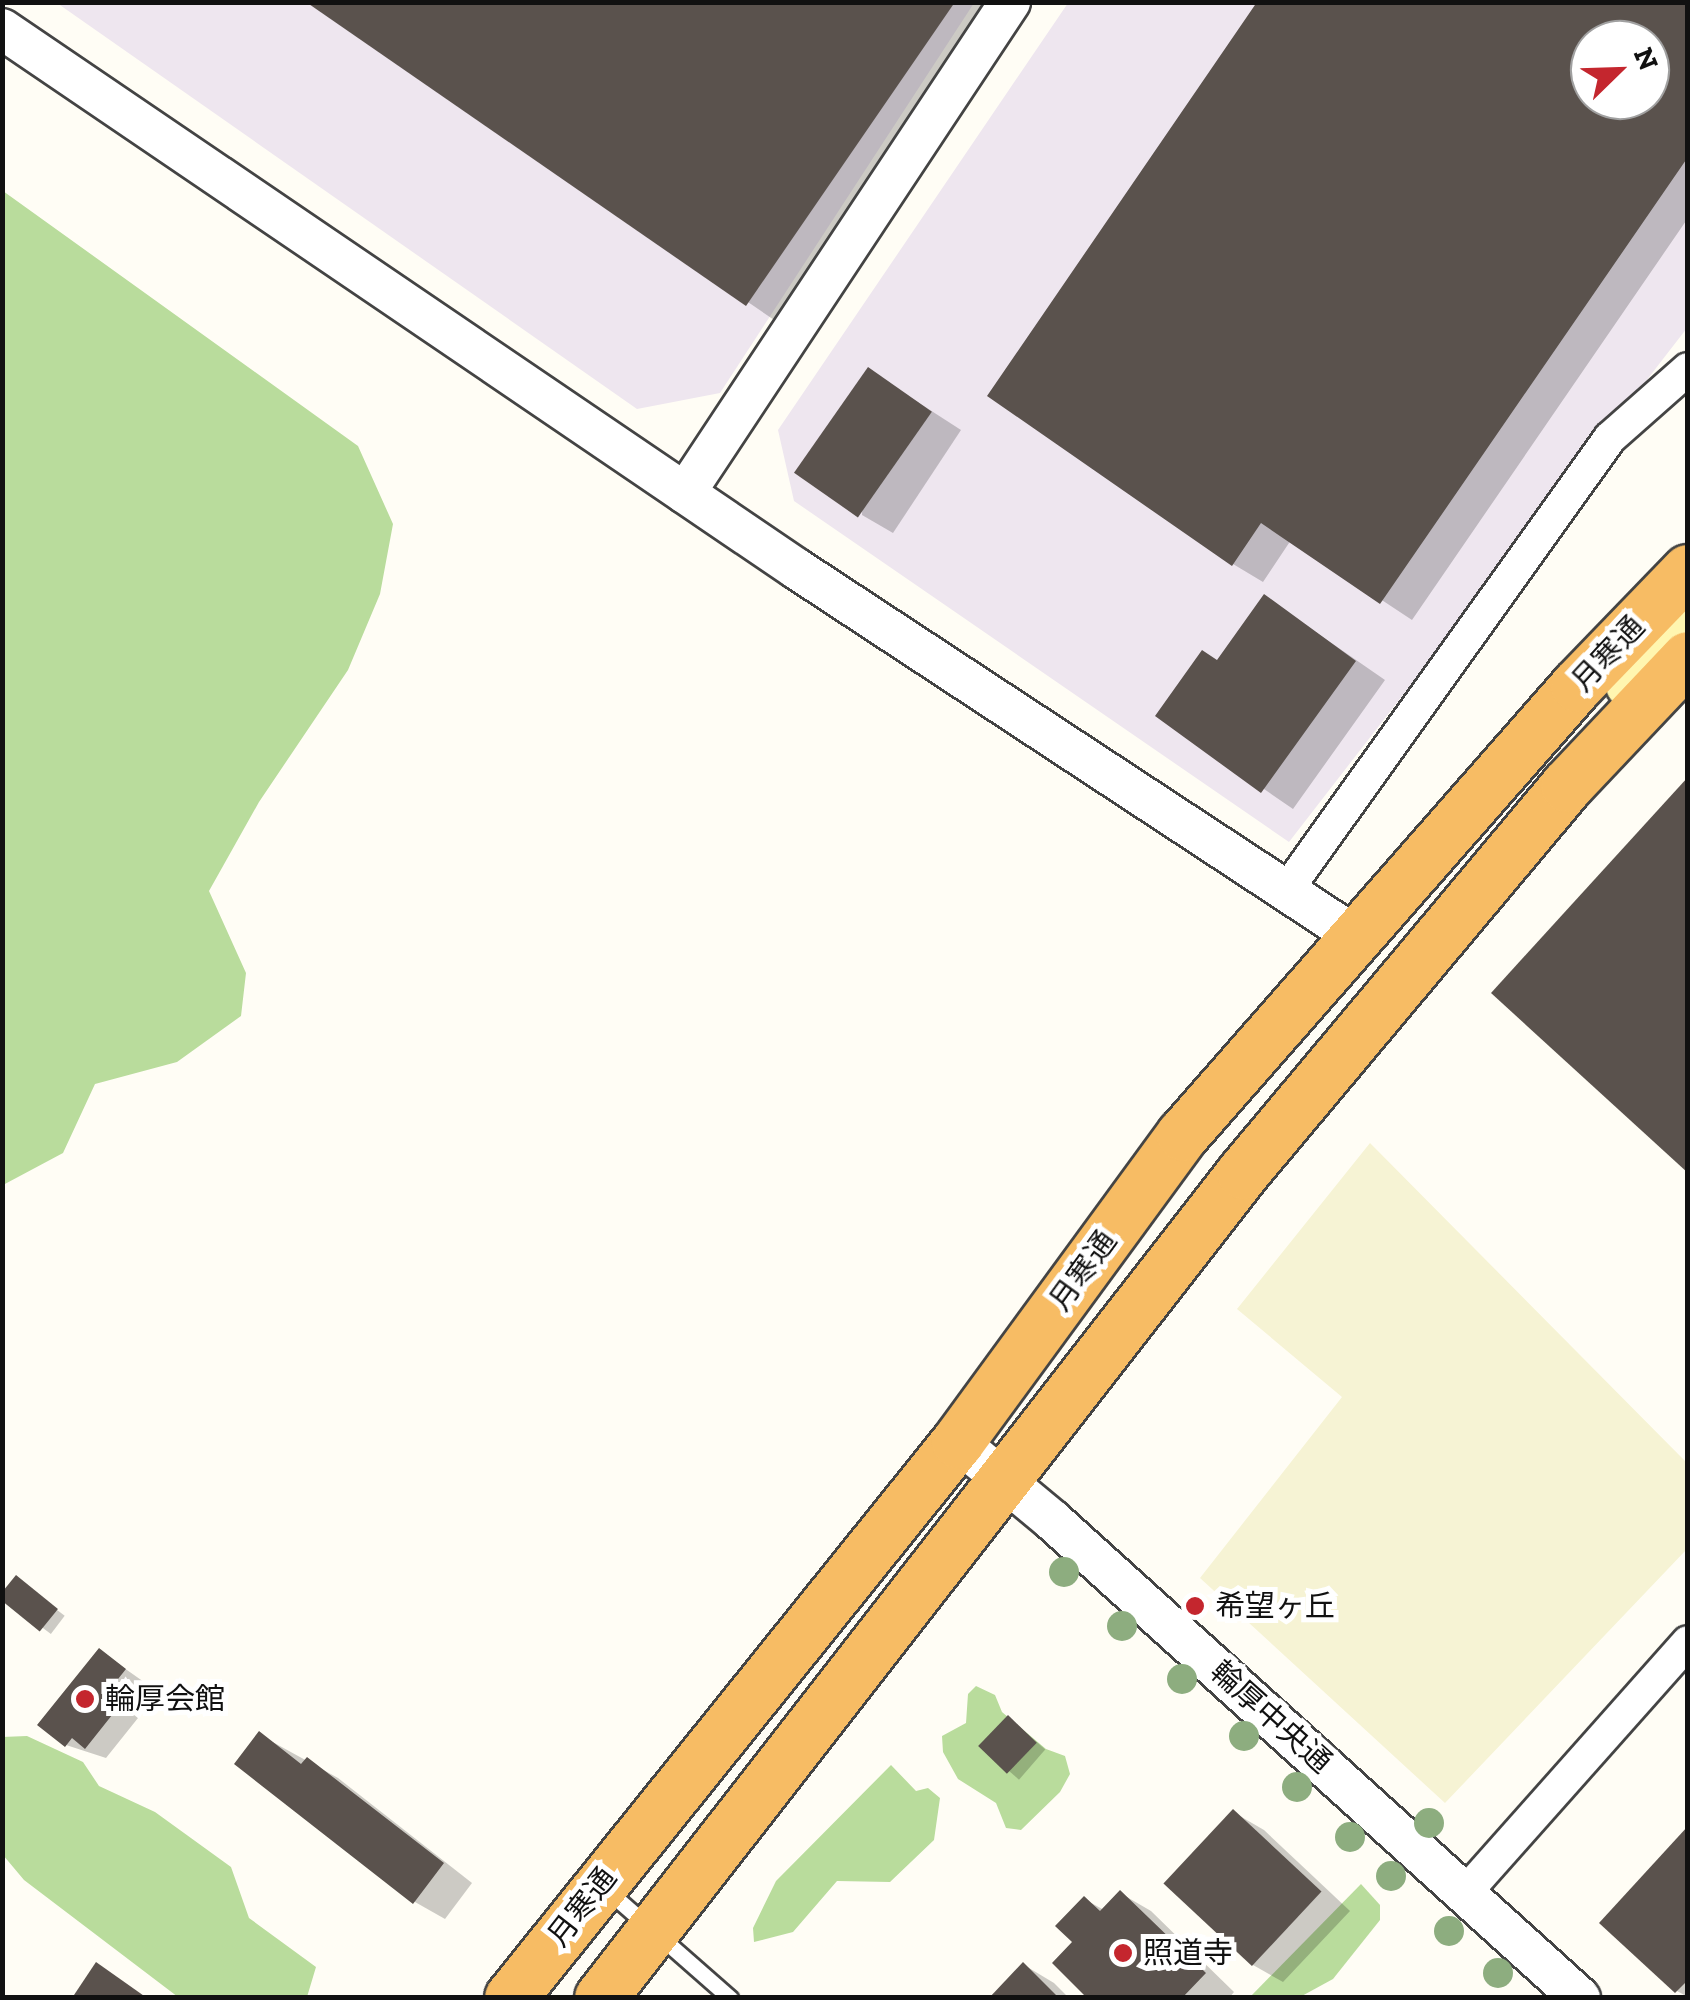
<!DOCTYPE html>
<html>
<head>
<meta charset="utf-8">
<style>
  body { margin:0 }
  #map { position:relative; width:1690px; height:2000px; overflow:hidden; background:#fffdf5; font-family:"Zilla Slab","Noto Sans JP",serif }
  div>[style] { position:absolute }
  .industrial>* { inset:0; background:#eee6ef }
  .farmland>* { inset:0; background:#f6f3d4 }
  .forest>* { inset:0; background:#b9dc9c }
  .shadow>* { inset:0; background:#0003; transform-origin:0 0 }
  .building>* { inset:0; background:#5a524d; transform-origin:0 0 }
  .roads { filter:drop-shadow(2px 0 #444) drop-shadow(-2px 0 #444) drop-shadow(0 2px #444) drop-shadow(0 -2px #444) }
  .service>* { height:15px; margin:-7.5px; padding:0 7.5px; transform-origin:7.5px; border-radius:7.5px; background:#fff }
  .minor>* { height:32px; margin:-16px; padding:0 16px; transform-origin:16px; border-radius:16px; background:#fff }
  .tertiary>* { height:40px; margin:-20px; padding:0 20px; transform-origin:20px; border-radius:20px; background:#fff }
  .secondary>* { height:45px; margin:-22.5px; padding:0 22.5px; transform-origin:22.5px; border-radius:22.5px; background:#fff6b0 }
  .trunk>* { height:52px; margin:-26px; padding:0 26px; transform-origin:26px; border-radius:26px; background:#f7bc64 }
  .trees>* { width:30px; height:30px; margin:-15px; border-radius:50%; background:#8dad7f }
  .dots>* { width:28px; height:28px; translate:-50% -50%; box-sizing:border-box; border:5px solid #fff; border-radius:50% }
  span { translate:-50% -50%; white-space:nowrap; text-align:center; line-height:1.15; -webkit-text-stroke:10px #fff; paint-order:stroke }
  .street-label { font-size:30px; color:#111 }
  .poi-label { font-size:30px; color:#111 }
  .left { translate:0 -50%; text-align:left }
  .frame { position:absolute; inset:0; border:5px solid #111; pointer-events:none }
  .north { position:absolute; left:1570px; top:20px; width:100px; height:100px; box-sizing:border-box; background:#fff; border:2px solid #a0a0a0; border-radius:50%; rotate:67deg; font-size:28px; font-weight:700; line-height:40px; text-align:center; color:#111 }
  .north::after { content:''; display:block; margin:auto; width:35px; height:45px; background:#c4262e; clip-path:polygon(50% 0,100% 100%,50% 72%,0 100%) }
</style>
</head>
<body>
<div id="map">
  <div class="industrial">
    <div style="clip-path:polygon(57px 3px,974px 3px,720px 393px,637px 409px)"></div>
    <div style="clip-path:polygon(evenodd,1068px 3px,1687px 3px,1687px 328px,1289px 842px,794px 501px,778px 430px,1068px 3px,1590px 40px,1650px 40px,1650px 100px,1590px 100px,1590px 40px)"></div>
  </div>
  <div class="farmland">
    <div style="clip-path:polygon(1370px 1143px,1687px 1463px,1687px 1549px,1445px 1803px,1200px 1578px,1342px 1397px,1237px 1309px)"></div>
  </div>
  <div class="forest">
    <div style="clip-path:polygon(3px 191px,358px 446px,393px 524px,380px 594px,348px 670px,259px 802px,209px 891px,246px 973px,241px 1016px,177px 1062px,95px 1084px,63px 1153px,3px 1185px)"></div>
    <div style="clip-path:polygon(976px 1686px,995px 1695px,1002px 1712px,1046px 1749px,1065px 1756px,1070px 1774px,1060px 1792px,1021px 1830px,1006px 1828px,996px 1803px,958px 1779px,943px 1752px,942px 1736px,966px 1723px,968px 1694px)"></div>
    <div style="clip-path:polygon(27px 1736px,83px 1762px,99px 1786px,155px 1812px,231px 1867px,249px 1918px,316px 1967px,307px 1997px,178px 1997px,24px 1880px,3px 1855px,2px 1737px)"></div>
    <div style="clip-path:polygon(891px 1765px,916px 1791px,928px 1788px,940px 1798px,934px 1840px,890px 1882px,837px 1881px,793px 1932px,754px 1942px,753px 1928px,776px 1881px)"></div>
    <div style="clip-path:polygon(1361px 1884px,1380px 1905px,1380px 1920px,1333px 1979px,1300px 1997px,1250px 1997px)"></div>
  </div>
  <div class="shadow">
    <div style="clip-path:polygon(310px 2px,997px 2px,777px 322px)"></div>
    <div style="clip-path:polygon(evenodd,1260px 2px,1688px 2px,1688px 218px,1412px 620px,1291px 540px,1263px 582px,1233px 564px,1260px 2px,1590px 40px,1650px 40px,1650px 100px,1590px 100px,1590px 40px)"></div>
    <div style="clip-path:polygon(868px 370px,961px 430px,893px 533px,862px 515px)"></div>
    <div style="clip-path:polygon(1265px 597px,1385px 680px,1293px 809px,1158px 716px,1218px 662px)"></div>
    <div style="left:16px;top:1579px;width:61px;height:23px;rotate:37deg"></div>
    <div style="clip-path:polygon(100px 1651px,144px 1682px,124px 1707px,138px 1718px,106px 1758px,66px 1745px)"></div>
    <div style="left:1009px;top:1718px;width:48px;height:40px;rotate:41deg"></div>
    <div style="clip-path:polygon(260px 1735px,338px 1778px,472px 1883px,445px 1919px,415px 1902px)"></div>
    <div style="clip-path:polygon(1233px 1812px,1264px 1830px,1350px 1911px,1283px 1982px,1253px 1965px)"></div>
    <div style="clip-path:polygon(1688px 1830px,1688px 1997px,1677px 1991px)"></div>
    <div style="clip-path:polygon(1120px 1893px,1151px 1911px,1234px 1992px,1229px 1998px,1090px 1998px,1075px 1942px,1084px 1899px,1104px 1910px)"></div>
    <div style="clip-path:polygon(1024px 1965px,1054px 1983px,1069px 1998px,993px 1998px)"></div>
  </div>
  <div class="building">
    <div style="clip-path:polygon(306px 2px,955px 2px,746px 306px)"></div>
    <div style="clip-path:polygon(evenodd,1257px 2px,1688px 2px,1688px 157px,1380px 604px,1261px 523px,1232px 566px,987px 396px,1257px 2px,1590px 40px,1650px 40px,1650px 100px,1590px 100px,1590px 40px)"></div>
    <div style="left:868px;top:367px;width:78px;height:129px;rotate:35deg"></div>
    <div style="clip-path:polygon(1264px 594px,1356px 661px,1261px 793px,1155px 716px,1202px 650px,1217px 660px)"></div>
    <div style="clip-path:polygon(1688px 777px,1688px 1173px,1491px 993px)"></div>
    <div style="left:16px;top:1575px;width:54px;height:29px;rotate:39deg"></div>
    <div style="clip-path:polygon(99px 1648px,126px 1669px,106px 1694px,120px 1705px,85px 1749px,72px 1738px,65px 1747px,37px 1725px)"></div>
    <div style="left:1008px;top:1715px;width:40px;height:43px;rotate:44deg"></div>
    <div style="clip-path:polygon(259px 1731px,301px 1764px,307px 1757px,444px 1863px,413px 1904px,234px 1764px)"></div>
    <div style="left:1233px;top:1809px;width:121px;height:102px;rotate:43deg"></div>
    <div style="clip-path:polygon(1688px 1826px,1688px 1980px,1675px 1993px,1599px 1923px)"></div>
    <div style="clip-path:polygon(1120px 1890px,1206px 1973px,1182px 1998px,1087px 1998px,1052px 1963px,1072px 1942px,1055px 1926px,1084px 1896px,1100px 1911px)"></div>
    <div style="clip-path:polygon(96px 1962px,147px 1998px,72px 1998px)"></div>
    <div style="clip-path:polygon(1023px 1962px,1059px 1998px,989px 1998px)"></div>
  </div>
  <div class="roads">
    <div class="service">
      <div style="left:607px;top:1890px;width:164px;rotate:41.3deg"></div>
    </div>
    <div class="minor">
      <div style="left:1286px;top:891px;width:557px;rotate:-54.43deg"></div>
      <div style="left:1610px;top:438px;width:104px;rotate:-41.5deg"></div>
      <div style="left:1466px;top:1892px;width:334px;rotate:-48.4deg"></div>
    </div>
    <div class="tertiary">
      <div style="left:2px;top:29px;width:961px;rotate:34.19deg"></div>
      <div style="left:797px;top:569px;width:668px;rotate:33.33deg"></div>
      <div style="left:685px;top:493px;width:589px;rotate:-56.5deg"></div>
      <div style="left:958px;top:1442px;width:122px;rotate:39.7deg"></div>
      <div style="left:1052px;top:1520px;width:712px;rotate:42.15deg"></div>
    </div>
    <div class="secondary">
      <div style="left:1628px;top:685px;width:88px;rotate:-47.3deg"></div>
    </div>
    <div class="trunk">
      <div style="left:511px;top:1998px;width:713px;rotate:-51.2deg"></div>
      <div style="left:958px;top:1442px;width:381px;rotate:-53.8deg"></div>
      <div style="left:1183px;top:1135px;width:597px;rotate:-48.73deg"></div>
      <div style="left:1577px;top:686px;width:160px;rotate:-46deg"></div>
      <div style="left:601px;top:1998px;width:1045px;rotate:-52.11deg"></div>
      <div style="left:1243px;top:1173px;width:505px;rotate:-50.06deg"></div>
      <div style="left:1567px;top:786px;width:176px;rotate:-46.6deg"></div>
    </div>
  </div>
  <div class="trees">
    <div style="left:1064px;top:1572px"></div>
    <div style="left:1122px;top:1626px"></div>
    <div style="left:1182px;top:1679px"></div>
    <div style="left:1244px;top:1736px"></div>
    <div style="left:1297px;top:1787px"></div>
    <div style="left:1429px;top:1823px"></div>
    <div style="left:1350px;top:1837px"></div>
    <div style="left:1391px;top:1876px"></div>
    <div style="left:1449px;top:1931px"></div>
    <div style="left:1498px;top:1973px"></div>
  </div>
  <div class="dots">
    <div style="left:1195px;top:1606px;background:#c4262e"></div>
    <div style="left:85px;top:1699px;background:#c4262e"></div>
    <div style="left:1123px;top:1953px;background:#c4262e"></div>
  </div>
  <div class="street-label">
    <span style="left:1608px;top:654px;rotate:-47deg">月寒通</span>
    <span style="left:1083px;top:1271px;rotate:-54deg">月寒通</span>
    <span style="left:1271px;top:1717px;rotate:42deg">輪厚中央通</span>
    <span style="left:582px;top:1907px;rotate:-52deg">月寒通</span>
  </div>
  <div class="poi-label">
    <span class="left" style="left:1215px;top:1606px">希望ヶ丘</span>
    <span class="left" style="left:105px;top:1699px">輪厚会館</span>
    <span class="left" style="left:1143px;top:1953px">照道寺</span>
  </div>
  <div class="frame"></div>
  <div class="north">N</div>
</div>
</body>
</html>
